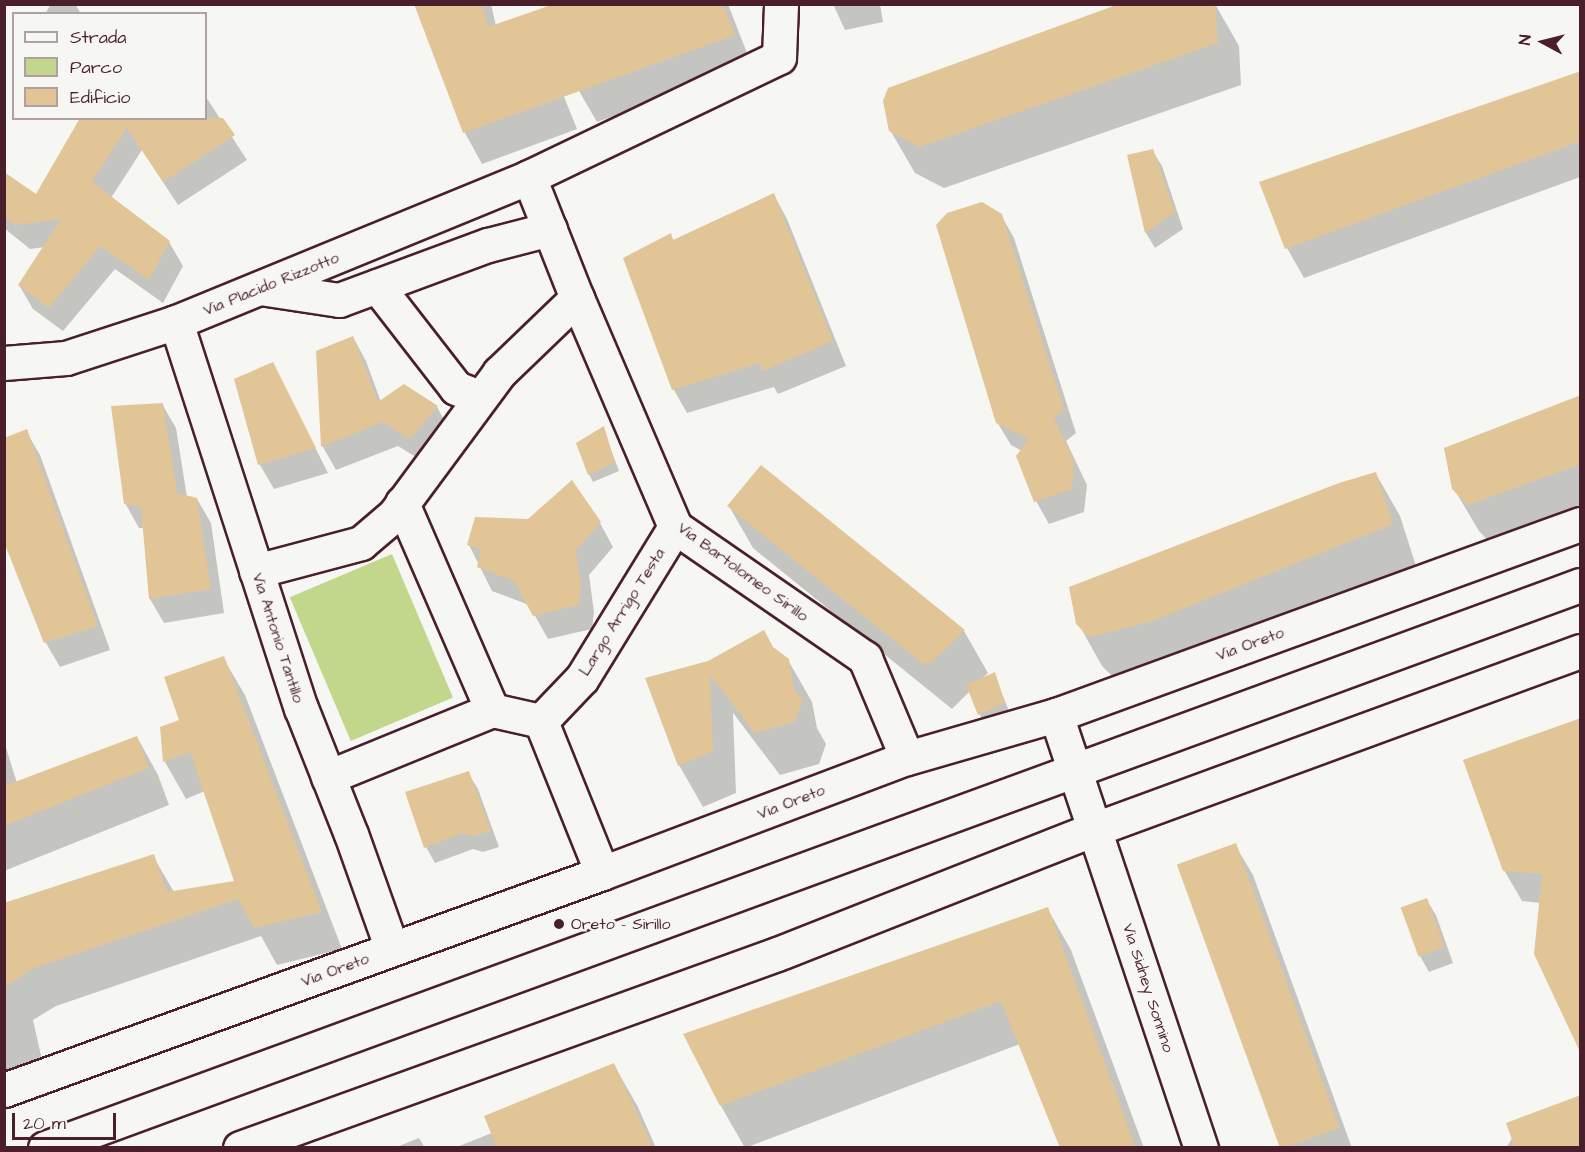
<!DOCTYPE html>
<html>
<head>
<meta charset="utf-8">
<style>
  body { margin:0 }
  #map { position:relative; width:1585px; height:1152px; overflow:hidden; background:#f6f6f2; font-family:"Architects Daughter",sans-serif }
  div>[style] { position:absolute }
  .green>* { inset:0; background:#c3d78c; transform-origin:0 0 }
  .shadow>* { inset:0; background:#0003 }
  .building>* { inset:0; background:#e1c596; transform-origin:0 0 }
  .roads { filter:drop-shadow(2px 0 #4a1f2b) drop-shadow(-2px 0 #4a1f2b) drop-shadow(0 2px #4a1f2b) drop-shadow(0 -2px #4a1f2b) }
  .minor>* { height:33px; margin:-16.5px; padding:0 16.5px; transform-origin:16.5px; border-radius:16.5px; background:#f6f6f2 }
  .dots>* { width:16px; height:16px; translate:-50% -50%; box-sizing:border-box; border:3px solid #f6f6f2; border-radius:50% }
  span { translate:-50% -50%; white-space:nowrap; text-align:center; line-height:1.15; -webkit-text-stroke:5px #f6f6f2; paint-order:stroke }
  .street-label { font-size:16px; color:#4a1f2b }
  .poi-label { font-size:16px; color:#4a1f2b }
  .left { translate:0 -50%; text-align:left }
  .frame { position:absolute; inset:0; border:6px solid #4a1f2b; pointer-events:none }
  .legend { position:absolute; left:12px; top:12px; width:195px; height:108px; box-sizing:border-box; background:#f6f6f2; border:2px solid #b1a0a2; margin:0; padding:8px 10px; list-style:none; font-size:18px; color:#4a1f2b }
  .legend li { display:flex; align-items:center; gap:12px; height:30px }
  .legend b { width:30px; border:2px solid #b1a0a2 }
  .north { position:absolute; left:1513px; top:12px; width:60px; height:60px; -webkit-text-stroke:4px #f6f6f2; paint-order:stroke; rotate:277deg; font-size:16px; font-weight:700; line-height:24px; text-align:center; color:#4a1f2b }
  .north::after { content:''; display:block; margin:auto; width:21px; height:27px; background:#4a1f2b; clip-path:polygon(50% 0,100% 100%,50% 72%,0 100%) }
  .scale { position:absolute; left:12px; top:1113px; width:104px; height:27px; box-sizing:border-box; border:3px solid #4a1f2b; border-top:0; padding-left:8px; font-size:18px; line-height:21px; white-space:nowrap; color:#4a1f2b; -webkit-text-stroke:4px #f6f6f2; paint-order:stroke }
</style>
</head>
<body>
<div id="map">
  <div class="green">
    <div style="left:392px;top:554px;width:156px;height:111px;rotate:67deg"></div>
  </div>
  <div class="shadow">
    <div style="clip-path:polygon(51px 4px,75px 4px,81px 14px,45px 14px)"></div>
    <div style="clip-path:polygon(416px 4px,491px 4px,496px 26px,544px 47px,577px 129px,482px 164px,465px 133px)"></div>
    <div style="clip-path:polygon(560px 4px,728px 4px,752px 66px,597px 122px,579px 91px)"></div>
    <div style="clip-path:polygon(833px 4px,880px 4px,883px 22px,845px 30px)"></div>
    <div style="clip-path:polygon(1215px 4px,1239px 46px,1241px 85px,944px 188px,915px 173px,890px 130px)"></div>
    <div style="clip-path:polygon(1580px 76px,1580px 177px,1304px 278px,1287px 248px)"></div>
    <div style="clip-path:polygon(206px 97px,247px 160px,178px 205px,142px 150px,111px 198px,169px 242px,183px 266px,163px 303px,115px 269px,63px 331px,33px 309px,19px 285px,45px 247px,30px 249px,4px 228px,4px 178px,36px 196px,81px 118px,206px 118px)"></div>
    <div style="clip-path:polygon(1152px 150px,1162px 166px,1183px 229px,1155px 248px,1146px 233px,1129px 156px)"></div>
    <div style="clip-path:polygon(774px 195px,787px 219px,846px 366px,778px 394px,774px 387px,687px 413px,674px 390px,670px 235px,674px 241px)"></div>
    <div style="clip-path:polygon(1001px 215px,1014px 238px,1076px 433px,1066px 441px,1087px 485px,1084px 512px,1049px 524px,1036px 501px,1022px 451px,1011px 445px,997px 422px)"></div>
    <div style="clip-path:polygon(353px 337px,366px 361px,381px 402px,437px 407px,450px 431px,424px 462px,398px 446px,336px 470px,323px 447px,318px 352px)"></div>
    <div style="clip-path:polygon(273px 364px,328px 473px,274px 489px,260px 465px,236px 380px)"></div>
    <div style="clip-path:polygon(1580px 396px,1580px 514px,1494px 547px,1479px 531px,1454px 489px)"></div>
    <div style="clip-path:polygon(162px 404px,176px 428px,187px 497px,197px 499px,211px 523px,224px 613px,164px 623px,150px 599px,144px 528px,139px 528px,125px 503px)"></div>
    <div style="clip-path:polygon(603px 428px,619px 471px,593px 482px,589px 474px)"></div>
    <div style="clip-path:polygon(26px 431px,40px 455px,110px 650px,60px 667px,46px 643px,4px 538px)"></div>
    <div style="clip-path:polygon(1376px 474px,1400px 516px,1416px 566px,1114px 678px,1102px 666px,1078px 623px)"></div>
    <div style="clip-path:polygon(729px 506px,964px 631px,988px 673px,982px 679px,994px 674px,1009px 711px,983px 722px,970px 691px,952px 709px,753px 548px)"></div>
    <div style="clip-path:polygon(600px 523px,613px 547px,589px 575px,594px 612px,592px 629px,548px 639px,529px 605px,492px 591px,469px 545px)"></div>
    <div style="clip-path:polygon(773px 648px,788px 660px,812px 702px,817px 728px,826px 744px,819px 764px,780px 775px,733px 713px,736px 793px,703px 807px,679px 765px,647px 679px)"></div>
    <div style="clip-path:polygon(223px 658px,245px 695px,342px 949px,277px 965px,261px 936px,56px 1006px,33px 1020px,44px 1069px,4px 1079px,4px 898px,7px 904px,153px 856px,174px 892px,236px 882px,205px 791px,186px 799px,165px 762px,162px 728px,181px 721px)"></div>
    <div style="clip-path:polygon(1580px 719px,1540px 903px,1522px 901px,1504px 870px)"></div>
    <div style="clip-path:polygon(137px 737px,158px 775px,169px 805px,4px 871px,4px 741px,17px 783px)"></div>
    <div style="clip-path:polygon(468px 773px,478px 789px,499px 847px,483px 852px,473px 849px,435px 863px,426px 847px)"></div>
    <div style="clip-path:polygon(1235px 845px,1253px 875px,1352px 1148px,1283px 1148px,1279px 1141px)"></div>
    <div style="clip-path:polygon(1426px 899px,1436px 915px,1453px 963px,1429px 972px,1420px 956px)"></div>
    <div style="clip-path:polygon(1047px 908px,1071px 950px,1144px 1148px,1062px 1148px,1020px 1044px,745px 1148px,721px 1106px)"></div>
    <div style="clip-path:polygon(614px 1065px,638px 1107px,656px 1148px,454px 1148px,492px 1133px)"></div>
    <div style="clip-path:polygon(1513px 1137px,1580px 1148px,1506px 1148px)"></div>
    <div style="clip-path:polygon(419px 1138px,425px 1148px,394px 1148px)"></div>
  </div>
  <div class="building">
    <div style="clip-path:polygon(414px 4px,482px 4px,488px 27px,554px 4px,723px 4px,735px 35px,463px 133px)"></div>
    <div style="clip-path:polygon(1119px 4px,1215px 4px,1218px 43px,919px 147px,889px 131px,883px 101px,888px 88px)"></div>
    <div style="clip-path:polygon(1581px 71px,1581px 141px,1285px 249px,1259px 182px)"></div>
    <div style="clip-path:polygon(80px 118px,223px 118px,235px 135px,163px 182px,127px 128px,92px 182px,170px 241px,149px 280px,100px 246px,49px 308px,18px 285px,61px 219px,15px 225px,4px 217px,4px 172px,36px 194px)"></div>
    <div style="clip-path:polygon(1153px 149px,1175px 212px,1145px 233px,1127px 155px)"></div>
    <div style="clip-path:polygon(774px 193px,833px 341px,763px 371px,760px 363px,672px 390px,623px 258px,671px 233px,673px 240px)"></div>
    <div style="clip-path:polygon(982px 202px,1002px 214px,1064px 409px,1054px 418px,1074px 461px,1072px 489px,1034px 502px,1016px 456px,1029px 439px,996px 423px,936px 225px,947px 213px)"></div>
    <div style="clip-path:polygon(353px 336px,378px 402px,404px 384px,438px 406px,410px 439px,383px 422px,321px 447px,316px 351px)"></div>
    <div style="clip-path:polygon(273px 362px,316px 448px,258px 465px,234px 379px)"></div>
    <div style="clip-path:polygon(1581px 395px,1581px 464px,1468px 505px,1452px 489px,1444px 448px)"></div>
    <div style="clip-path:polygon(163px 403px,177px 493px,197px 498px,211px 589px,149px 599px,141px 507px,124px 504px,111px 406px)"></div>
    <div style="clip-path:polygon(604px 426px,615px 463px,588px 475px,576px 443px)"></div>
    <div style="clip-path:polygon(27px 429px,98px 626px,44px 643px,4px 542px,4px 438px)"></div>
    <div style="clip-path:polygon(761px 465px,965px 630px,931px 663px,922px 663px,727px 506px)"></div>
    <div style="clip-path:polygon(1376px 472px,1393px 524px,1150px 622px,1089px 637px,1076px 624px,1069px 587px,1339px 483px)"></div>
    <div style="clip-path:polygon(572px 480px,601px 522px,576px 551px,581px 587px,579px 605px,533px 616px,514px 581px,477px 567px,481px 549px,467px 545px,475px 517px,528px 519px)"></div>
    <div style="clip-path:polygon(764px 630px,773px 647px,789px 659px,794px 689px,803px 700px,795px 722px,755px 733px,710px 675px,713px 751px,678px 766px,645px 678px,708px 661px)"></div>
    <div style="clip-path:polygon(224px 656px,322px 912px,254px 928px,238px 899px,34px 968px,4px 987px,4px 903px,154px 854px,167px 892px,234px 881px,190px 752px,163px 762px,160px 727px,179px 720px,164px 677px)"></div>
    <div style="clip-path:polygon(995px 672px,1005px 703px,978px 715px,966px 685px)"></div>
    <div style="clip-path:polygon(1581px 718px,1581px 1054px,1534px 954px,1542px 874px,1503px 871px,1463px 760px)"></div>
    <div style="clip-path:polygon(137px 736px,149px 768px,4px 826px,4px 786px)"></div>
    <div style="clip-path:polygon(469px 771px,491px 831px,473px 836px,463px 833px,424px 848px,405px 792px)"></div>
    <div style="left:1236px;top:843px;width:303px;height:63px;rotate:70deg"></div>
    <div style="left:1427px;top:898px;width:52px;height:28px;rotate:70deg"></div>
    <div style="clip-path:polygon(1048px 907px,1136px 1148px,1060px 1148px,1001px 1001px,720px 1106px,683px 1034px)"></div>
    <div style="clip-path:polygon(614px 1063px,653px 1148px,497px 1148px,484px 1116px)"></div>
    <div style="clip-path:polygon(1581px 1095px,1581px 1148px,1515px 1148px,1506px 1123px)"></div>
  </div>
  <div class="roads">
    <div class="minor">
      <div style="left:529px;top:177px;width:130px;rotate:68.4deg"></div>
      <div style="left:577px;top:298px;width:249px;rotate:66.8deg"></div>
      <div style="left:675px;top:527px;width:231px;rotate:34.6deg"></div>
      <div style="left:865px;top:658px;width:108px;rotate:67.2deg"></div>
      <div style="left:377px;top:286px;width:129px;rotate:52.2deg"></div>
      <div style="left:456px;top:388px;width:26px;rotate:21deg"></div>
      <div style="left:260px;top:288px;width:80px;rotate:8.6deg"></div>
      <div style="left:339px;top:300px;width:159px;rotate:-20.3deg"></div>
      <div style="left:488px;top:245px;width:64px;rotate:-14.5deg"></div>
      <div style="left:176px;top:322px;width:406px;rotate:72.1deg"></div>
      <div style="left:301px;top:708px;width:136px;rotate:68.4deg"></div>
      <div style="left:351px;top:834px;width:122px;rotate:70.4deg"></div>
      <div style="left:4px;top:363px;width:62px;rotate:-4.6deg"></div>
      <div style="left:66px;top:358px;width:116px;rotate:-18.1deg"></div>
      <div style="left:176px;top:322px;width:382px;rotate:-22.3deg"></div>
      <div style="left:529px;top:177px;width:277px;rotate:-25.6deg"></div>
      <div style="left:779px;top:57px;width:53px;rotate:-87.8deg"></div>
      <div style="left:402px;top:503px;width:226px;rotate:66.5deg"></div>
      <div style="left:492px;top:710px;width:50px;rotate:12.7deg"></div>
      <div style="left:256px;top:571px;width:109px;rotate:-14.9deg"></div>
      <div style="left:361px;top:543px;width:43px;rotate:-40.3deg"></div>
      <div style="left:394px;top:515px;width:177px;rotate:-53.5deg"></div>
      <div style="left:499px;top:373px;width:108px;rotate:-43.9deg"></div>
      <div style="left:1056px;top:715px;width:457px;rotate:71.5deg"></div>
      <div style="left:328px;top:777px;width:177px;rotate:-22.2deg"></div>
      <div style="left:602px;top:873px;width:164px;rotate:-111.9deg"></div>
      <div style="left:541px;top:721px;width:59px;rotate:-46.4deg"></div>
      <div style="left:582px;top:678px;width:177px;rotate:-58.4deg"></div>
      <div style="left:4px;top:1090px;width:636px;rotate:-19.94deg"></div>
      <div style="left:602px;top:873px;width:326px;rotate:-20.7deg"></div>
      <div style="left:907px;top:758px;width:155px;rotate:-16.1deg"></div>
      <div style="left:1056px;top:715px;width:558px;rotate:-20.03deg"></div>
      <div style="left:45px;top:1148px;width:1635px;rotate:-20.14deg"></div>
      <div style="left:240px;top:1148px;width:571px;rotate:-19.86deg"></div>
      <div style="left:777px;top:954px;width:342px;rotate:-21.5deg"></div>
      <div style="left:1095px;top:829px;width:517px;rotate:-20.15deg"></div>
    </div>
  </div>
  <div class="dots">
    <div style="left:559px;top:924px;background:#4a1f2b"></div>
  </div>
  <div class="street-label">
    <span style="left:271px;top:284px;rotate:-22deg">Via Placido Rizzotto</span>
    <span style="left:743px;top:572px;rotate:36deg">Via Bartolomeo Sirillo</span>
    <span style="left:622px;top:612px;rotate:-58deg">Largo Arrigo Testa</span>
    <span style="left:278px;top:638px;rotate:72deg">Via Antonio Tantillo</span>
    <span style="left:1250px;top:644px;rotate:-20deg">Via Oreto</span>
    <span style="left:791px;top:802px;rotate:-21deg">Via Oreto</span>
    <span style="left:335px;top:970px;rotate:-20deg">Via Oreto</span>
    <span style="left:1148px;top:988px;rotate:72deg">Via Sidney Sonnino</span>
  </div>
  <div class="poi-label">
    <span class="left" style="left:571px;top:924px">Oreto - Sirillo</span>
  </div>
  <div class="frame"></div>
  <ul class="legend">
  <li><b style="height:8px;background:#f6f6f2"></b>Strada</li>
  <li><b style="height:16px;background:#c3d78c"></b>Parco</li>
  <li><b style="height:16px;background:#e1c596"></b>Edificio</li>
  </ul>
  <div class="north">N</div>
  <div class="scale">20 m</div>
</div>
</body>
</html>
